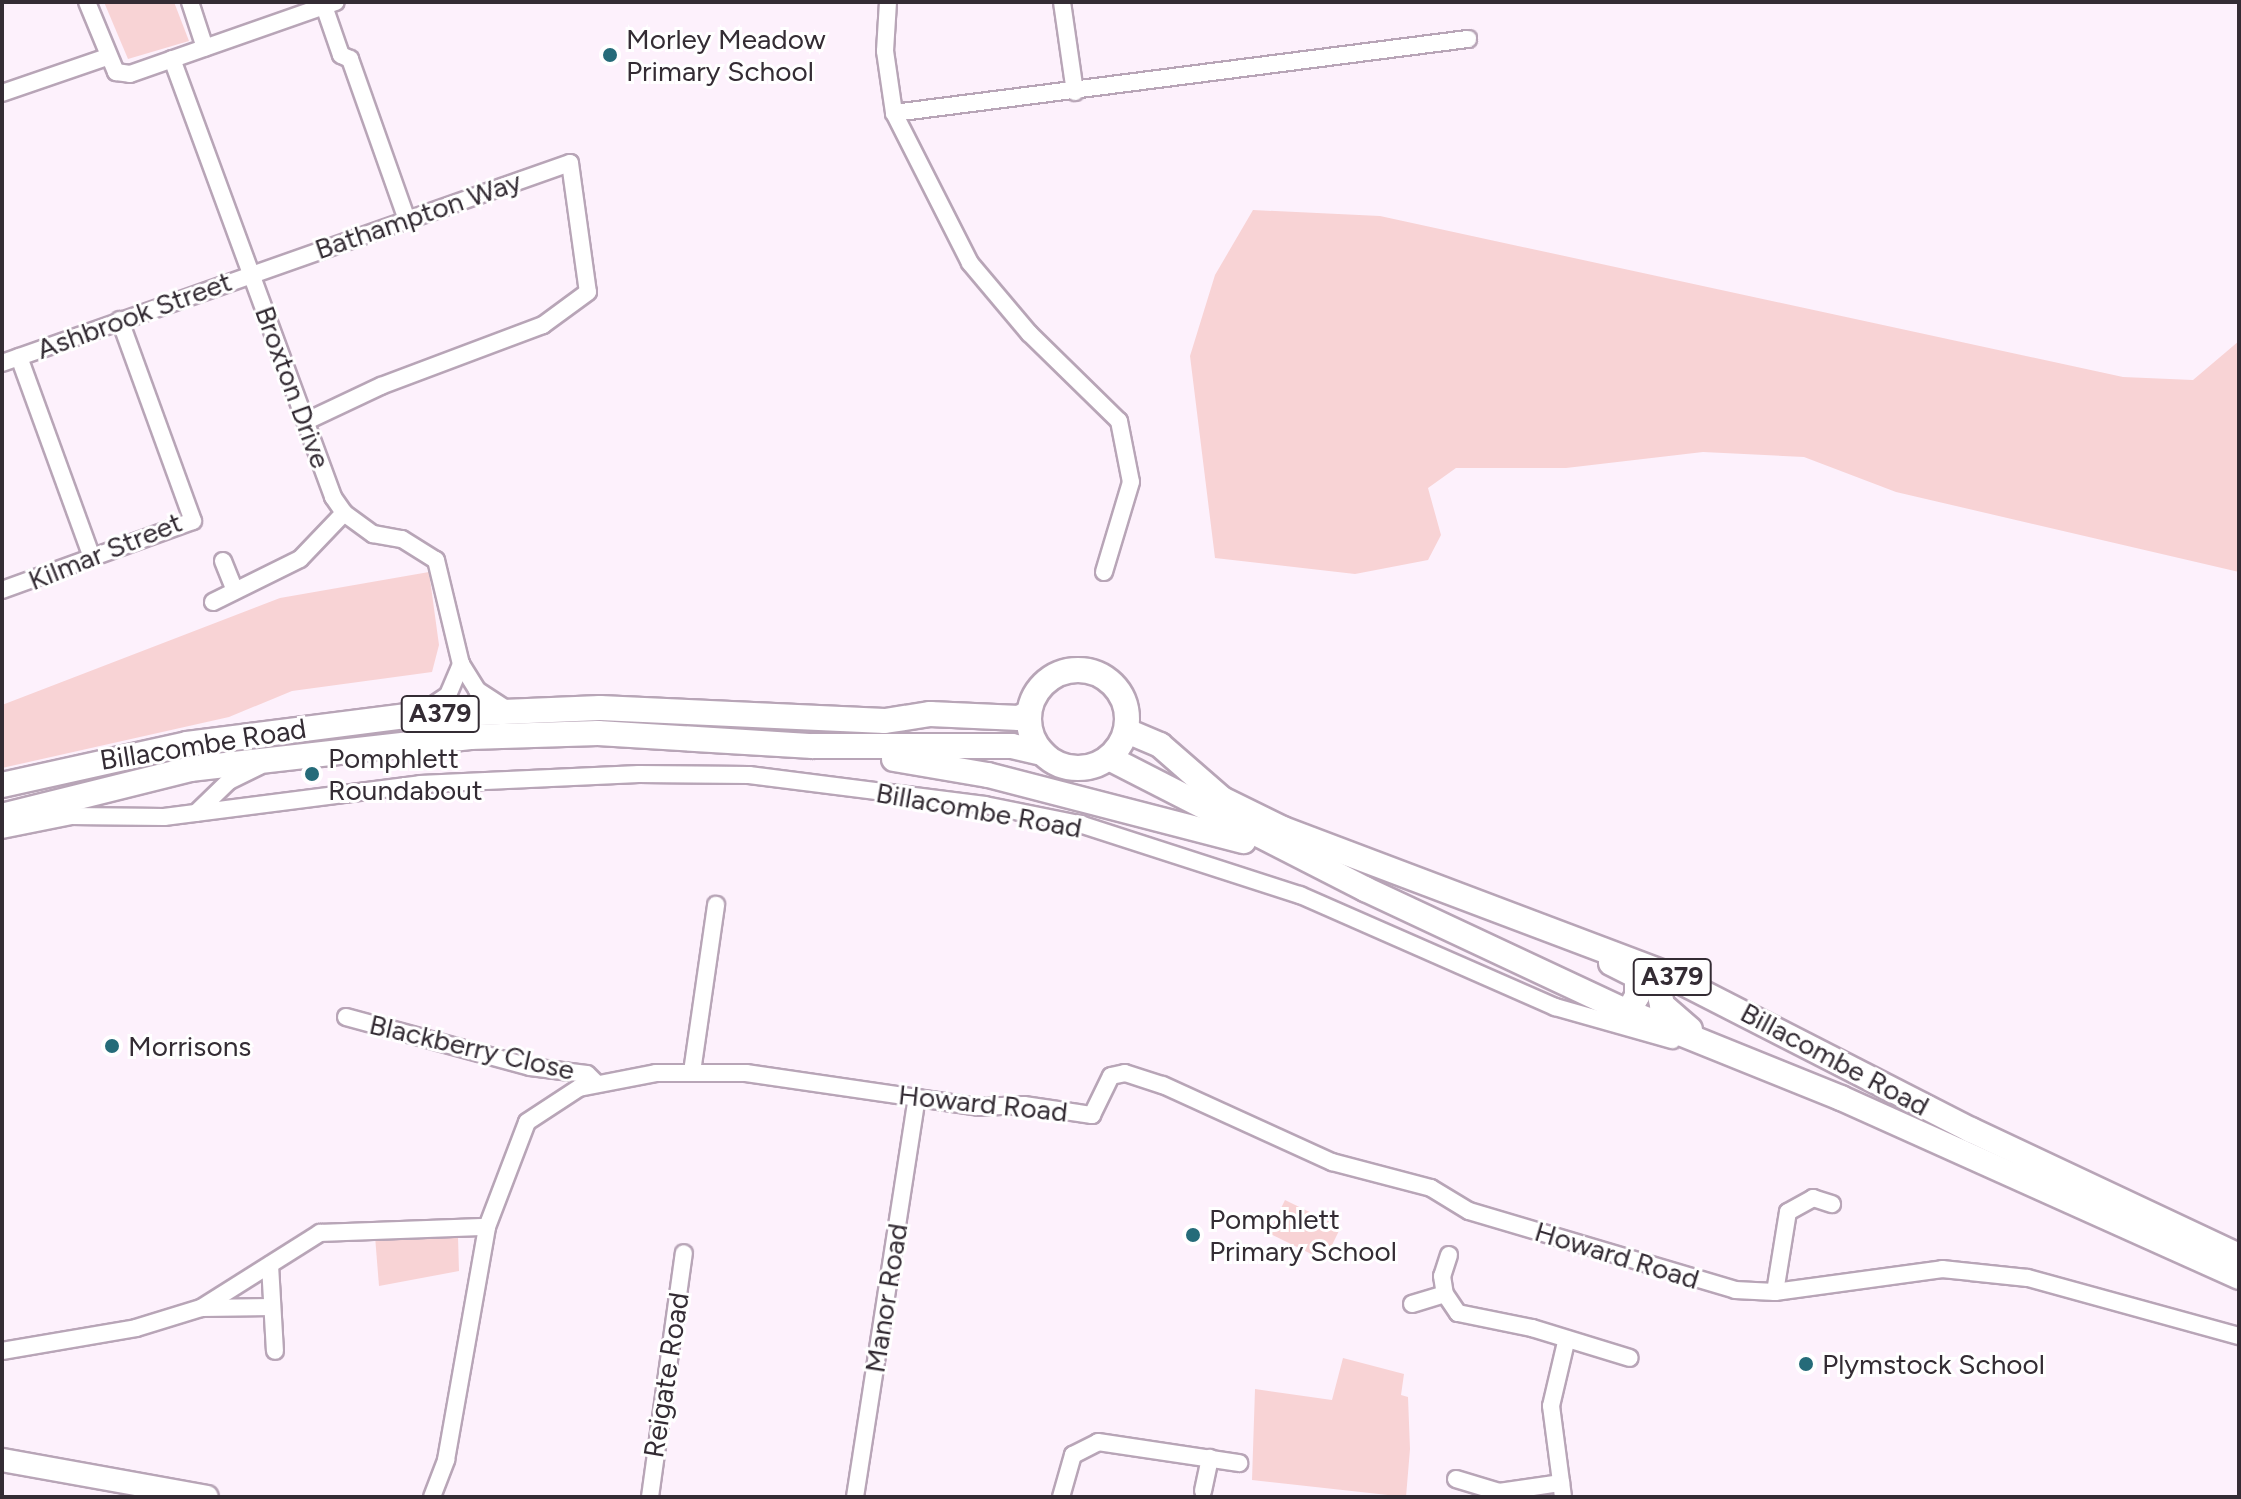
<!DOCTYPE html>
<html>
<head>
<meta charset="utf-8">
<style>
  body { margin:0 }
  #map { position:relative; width:2241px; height:1499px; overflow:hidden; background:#fdf1fc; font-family:Figtree,sans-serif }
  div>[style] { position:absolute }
  .green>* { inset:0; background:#f8d3d5; transform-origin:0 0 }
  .roads { filter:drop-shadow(2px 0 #b8a5b7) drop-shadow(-2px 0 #b8a5b7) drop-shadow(0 2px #b8a5b7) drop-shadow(0 -2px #b8a5b7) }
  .street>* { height:16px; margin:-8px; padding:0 8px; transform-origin:8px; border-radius:8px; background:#fff }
  .secondary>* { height:22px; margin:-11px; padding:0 11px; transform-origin:11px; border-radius:11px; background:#fff }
  .primary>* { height:24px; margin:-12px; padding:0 12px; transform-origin:12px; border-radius:12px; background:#fff }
  .primary>.ring { margin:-12px; padding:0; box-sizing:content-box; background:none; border:24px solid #fff; border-radius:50% }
  .dots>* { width:22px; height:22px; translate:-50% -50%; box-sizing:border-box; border:4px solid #fff; border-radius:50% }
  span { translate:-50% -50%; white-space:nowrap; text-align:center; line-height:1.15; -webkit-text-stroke:6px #fff; paint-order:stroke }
  .shield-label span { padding:2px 6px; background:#fff; border:2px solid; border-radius:6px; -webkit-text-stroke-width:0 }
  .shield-label { font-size:26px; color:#342c34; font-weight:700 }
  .poi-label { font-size:28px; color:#342c34 }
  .left { translate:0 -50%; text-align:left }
  .street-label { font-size:28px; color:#342c34 }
  .frame { position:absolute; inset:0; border:4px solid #342c34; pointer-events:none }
</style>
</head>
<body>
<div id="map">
  <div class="green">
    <div style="clip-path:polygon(104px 2px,174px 2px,189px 41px,128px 59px)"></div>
    <div style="clip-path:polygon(1253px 210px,1380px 216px,2123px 377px,2193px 380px,2239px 341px,2239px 572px,1896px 492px,1804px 457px,1703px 452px,1566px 468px,1456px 468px,1428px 488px,1441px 535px,1428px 560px,1355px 574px,1215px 558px,1190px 356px,1215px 275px)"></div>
    <div style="clip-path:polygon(429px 572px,439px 645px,432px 672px,292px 691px,229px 717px,2px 768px,2px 705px,280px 598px)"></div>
    <div style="left:1285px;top:1200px;width:62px;height:37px;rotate:26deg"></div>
    <div style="clip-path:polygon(375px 1236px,458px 1237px,459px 1271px,379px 1286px)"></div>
    <div style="clip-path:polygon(1343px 1358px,1404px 1374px,1401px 1395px,1408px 1397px,1410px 1449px,1406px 1497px,1252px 1480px,1255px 1389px,1332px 1400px)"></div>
  </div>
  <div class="roads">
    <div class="street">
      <div style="left:87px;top:2px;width:76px;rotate:67.5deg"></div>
      <div style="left:116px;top:72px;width:14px;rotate:8deg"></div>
      <div style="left:130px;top:74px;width:218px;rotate:-19.3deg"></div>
      <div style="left:190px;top:2px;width:48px;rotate:71.9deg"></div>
      <div style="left:888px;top:2px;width:49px;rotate:93.5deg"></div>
      <div style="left:885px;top:51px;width:63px;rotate:81.7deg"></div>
      <div style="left:894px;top:113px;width:168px;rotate:63.1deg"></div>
      <div style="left:970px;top:263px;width:92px;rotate:49.9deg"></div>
      <div style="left:1029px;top:333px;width:126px;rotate:44.4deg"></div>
      <div style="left:1119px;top:421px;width:62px;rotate:78.9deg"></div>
      <div style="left:1131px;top:482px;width:94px;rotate:106.7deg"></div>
      <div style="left:1062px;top:2px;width:91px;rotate:81.8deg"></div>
      <div style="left:324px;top:6px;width:52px;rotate:70.9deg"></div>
      <div style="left:341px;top:55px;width:10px;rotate:24deg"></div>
      <div style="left:350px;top:59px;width:168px;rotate:70.5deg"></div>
      <div style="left:172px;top:59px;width:467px;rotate:69.8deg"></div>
      <div style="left:333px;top:497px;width:19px;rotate:55deg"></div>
      <div style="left:344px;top:513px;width:36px;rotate:36deg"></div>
      <div style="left:373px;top:534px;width:29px;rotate:10deg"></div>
      <div style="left:402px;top:539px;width:40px;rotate:32deg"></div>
      <div style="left:436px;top:560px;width:107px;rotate:76.5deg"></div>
      <div style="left:461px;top:664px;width:31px;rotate:58deg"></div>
      <div style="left:477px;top:690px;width:37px;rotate:33deg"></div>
      <div style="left:2px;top:93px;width:111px;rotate:-18.9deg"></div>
      <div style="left:894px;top:113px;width:579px;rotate:-7.35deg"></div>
      <div style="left:19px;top:357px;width:214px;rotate:70deg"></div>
      <div style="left:2px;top:363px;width:602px;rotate:-19.4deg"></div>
      <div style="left:570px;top:163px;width:130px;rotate:82.1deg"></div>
      <div style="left:588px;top:292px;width:56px;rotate:143.7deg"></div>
      <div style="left:543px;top:325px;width:173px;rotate:159.4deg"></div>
      <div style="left:381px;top:386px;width:80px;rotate:154.7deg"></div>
      <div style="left:223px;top:561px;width:32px;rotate:68deg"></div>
      <div style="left:2px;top:590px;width:203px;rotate:-19.9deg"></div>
      <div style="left:193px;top:521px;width:214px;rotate:-110deg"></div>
      <div style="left:213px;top:602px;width:97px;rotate:-26.3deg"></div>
      <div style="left:300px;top:559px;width:64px;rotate:-46.3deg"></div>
      <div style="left:420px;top:714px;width:34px;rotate:-34deg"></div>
      <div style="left:448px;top:695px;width:34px;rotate:-67deg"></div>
      <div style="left:196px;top:813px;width:46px;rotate:-44.1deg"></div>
      <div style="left:229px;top:781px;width:34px;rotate:-26deg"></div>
      <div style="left:2px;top:830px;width:70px;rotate:-11.5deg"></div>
      <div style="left:71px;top:816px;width:93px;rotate:0.6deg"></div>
      <div style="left:164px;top:817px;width:258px;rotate:-7.3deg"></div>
      <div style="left:420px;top:784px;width:219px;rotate:-2.6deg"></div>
      <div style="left:639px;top:774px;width:110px;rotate:0.5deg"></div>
      <div style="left:749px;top:775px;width:238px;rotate:7.2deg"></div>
      <div style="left:985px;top:805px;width:100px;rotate:11.5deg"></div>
      <div style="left:1083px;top:825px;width:228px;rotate:17.9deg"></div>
      <div style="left:1300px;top:895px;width:279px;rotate:23.7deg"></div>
      <div style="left:1555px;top:1007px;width:122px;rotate:15.8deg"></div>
      <div style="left:346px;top:1017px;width:191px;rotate:15.2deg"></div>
      <div style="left:530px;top:1067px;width:57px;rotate:7deg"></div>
      <div style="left:587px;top:1074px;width:11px;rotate:45deg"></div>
      <div style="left:692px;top:1072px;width:169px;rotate:-81.8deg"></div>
      <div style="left:1449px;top:1255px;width:22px;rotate:108deg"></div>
      <div style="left:1442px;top:1276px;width:18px;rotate:81deg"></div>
      <div style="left:1445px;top:1294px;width:23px;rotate:56deg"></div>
      <div style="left:1458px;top:1313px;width:76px;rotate:11.5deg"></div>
      <div style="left:1532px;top:1328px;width:102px;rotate:17deg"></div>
      <div style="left:270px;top:1265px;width:86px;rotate:86.7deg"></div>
      <div style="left:1775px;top:1292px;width:81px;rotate:-80.8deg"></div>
      <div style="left:1788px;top:1212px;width:29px;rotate:-29deg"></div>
      <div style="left:1813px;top:1198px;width:20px;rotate:18deg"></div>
      <div style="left:1412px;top:1304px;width:34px;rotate:-17deg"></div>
      <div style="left:202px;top:1308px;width:70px;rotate:-0.8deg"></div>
      <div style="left:2px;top:1351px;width:136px;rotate:-9.7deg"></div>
      <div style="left:136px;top:1328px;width:68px;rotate:-17.1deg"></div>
      <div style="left:201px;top:1308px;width:141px;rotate:-32.2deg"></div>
      <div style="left:320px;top:1233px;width:167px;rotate:-2.1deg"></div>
      <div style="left:1456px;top:1479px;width:45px;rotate:16.8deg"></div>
      <div style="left:1499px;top:1492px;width:63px;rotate:-8.3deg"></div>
      <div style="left:1203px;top:1491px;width:34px;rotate:-78deg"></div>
      <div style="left:432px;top:1497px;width:40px;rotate:-69deg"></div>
      <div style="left:446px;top:1460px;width:237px;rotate:-80deg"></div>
      <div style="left:487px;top:1227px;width:112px;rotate:-69.1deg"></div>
      <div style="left:527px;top:1122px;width:62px;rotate:-33.2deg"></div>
      <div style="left:579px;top:1088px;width:78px;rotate:-11deg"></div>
      <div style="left:656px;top:1073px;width:90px"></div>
      <div style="left:746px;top:1073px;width:235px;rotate:8.3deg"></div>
      <div style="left:979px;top:1107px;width:45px;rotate:-2.5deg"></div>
      <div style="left:1024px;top:1105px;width:69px;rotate:8.4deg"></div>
      <div style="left:1092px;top:1115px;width:43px;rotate:-64deg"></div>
      <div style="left:1111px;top:1076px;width:14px;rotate:-12deg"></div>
      <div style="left:1125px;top:1073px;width:40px;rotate:18deg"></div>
      <div style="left:1163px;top:1085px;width:186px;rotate:24.5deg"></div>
      <div style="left:1332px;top:1162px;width:102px;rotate:14.7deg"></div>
      <div style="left:1431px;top:1188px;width:44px;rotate:31.2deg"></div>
      <div style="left:1469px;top:1211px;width:277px;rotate:16.5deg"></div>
      <div style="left:1735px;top:1290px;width:40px;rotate:2.9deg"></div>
      <div style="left:1775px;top:1292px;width:169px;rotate:-7.8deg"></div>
      <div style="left:1942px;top:1269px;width:86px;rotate:6deg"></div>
      <div style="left:2028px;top:1278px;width:219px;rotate:15.4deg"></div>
      <div style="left:650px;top:1497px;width:246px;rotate:-82.1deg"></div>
      <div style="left:855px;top:1497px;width:404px;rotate:-81.2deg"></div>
      <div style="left:1061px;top:1497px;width:44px;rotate:-74.1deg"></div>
      <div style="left:1073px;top:1455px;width:28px;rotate:-27deg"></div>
      <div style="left:1098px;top:1442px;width:143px;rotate:8.5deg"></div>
      <div style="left:1563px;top:1497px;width:92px;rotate:-97.5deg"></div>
      <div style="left:1551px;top:1406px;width:66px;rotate:-76.8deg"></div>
    </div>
    <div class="secondary">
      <div style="left:2px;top:1460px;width:208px;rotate:10.2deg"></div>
    </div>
    <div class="primary">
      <div class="ring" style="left:1029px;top:670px;width:74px;height:74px"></div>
      <div style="left:1127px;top:731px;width:36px;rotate:23deg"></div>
      <div style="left:1160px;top:745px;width:82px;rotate:41.1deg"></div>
      <div style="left:1222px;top:799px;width:68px;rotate:26.2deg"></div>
      <div style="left:1283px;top:829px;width:407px;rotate:20.7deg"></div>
      <div style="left:1664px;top:973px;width:345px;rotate:27.1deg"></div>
      <div style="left:1971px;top:1130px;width:296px;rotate:25.2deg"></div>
      <div style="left:1109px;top:758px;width:288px;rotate:27.1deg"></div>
      <div style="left:1365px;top:889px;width:290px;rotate:25.1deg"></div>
      <div style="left:1628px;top:1012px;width:230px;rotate:22deg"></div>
      <div style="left:1841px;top:1098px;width:436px;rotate:24.2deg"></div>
      <div style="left:894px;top:759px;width:95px;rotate:9.7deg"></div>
      <div style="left:988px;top:775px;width:264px;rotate:14.5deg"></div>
      <div style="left:2px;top:785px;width:189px;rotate:-12.5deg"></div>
      <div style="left:187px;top:744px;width:222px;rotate:-7.3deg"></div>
      <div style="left:407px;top:716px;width:193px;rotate:-2.4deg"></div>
      <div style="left:600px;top:708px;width:285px;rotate:2.6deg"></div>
      <div style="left:885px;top:721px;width:46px;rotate:-8.8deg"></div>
      <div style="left:930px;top:714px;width:89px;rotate:2.6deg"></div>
      <div style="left:1019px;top:718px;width:11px;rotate:-27deg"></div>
      <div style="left:2px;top:816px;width:194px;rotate:-14deg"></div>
      <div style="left:190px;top:769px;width:282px;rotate:-6.5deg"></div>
      <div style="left:470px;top:737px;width:128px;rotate:-1.8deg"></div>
      <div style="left:598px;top:733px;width:215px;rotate:3.5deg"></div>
      <div style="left:813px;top:746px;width:199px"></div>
      <div style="left:1012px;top:746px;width:32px;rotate:13deg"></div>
      <div style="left:1611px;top:963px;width:29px;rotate:27deg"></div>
      <div style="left:1637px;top:976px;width:20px;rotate:90deg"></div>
      <div style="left:1637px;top:996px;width:18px;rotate:119deg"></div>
      <div style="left:1664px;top:973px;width:15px;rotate:113deg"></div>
      <div style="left:1658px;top:987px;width:18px;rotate:77deg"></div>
      <div style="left:1662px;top:1005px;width:37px;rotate:41deg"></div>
    </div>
  </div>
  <div class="dots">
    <div style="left:610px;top:55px;background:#256b79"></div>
    <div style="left:312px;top:774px;background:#256b79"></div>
    <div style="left:112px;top:1046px;background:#256b79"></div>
    <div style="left:1193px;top:1235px;background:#256b79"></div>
    <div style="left:1806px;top:1364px;background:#256b79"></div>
  </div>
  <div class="shield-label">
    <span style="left:440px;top:714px">A379</span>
    <span style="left:1672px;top:977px">A379</span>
  </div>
  <div class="poi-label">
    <span class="left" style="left:626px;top:55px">Morley Meadow<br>Primary School</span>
    <span class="left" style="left:328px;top:774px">Pomphlett<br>Roundabout</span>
    <span class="left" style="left:128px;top:1046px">Morrisons</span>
    <span class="left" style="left:1209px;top:1235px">Pomphlett<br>Primary School</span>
    <span class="left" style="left:1822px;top:1364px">Plymstock School</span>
  </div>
  <div class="street-label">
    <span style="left:418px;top:215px;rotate:-19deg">Bathampton Way</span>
    <span style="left:134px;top:315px;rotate:-20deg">Ashbrook Street</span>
    <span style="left:293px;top:387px;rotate:70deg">Broxton Drive</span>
    <span style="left:105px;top:551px;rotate:-22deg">Kilmar Street</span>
    <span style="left:203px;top:744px;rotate:-9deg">Billacombe Road</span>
    <span style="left:979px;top:810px;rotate:10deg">Billacombe Road</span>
    <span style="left:472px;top:1047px;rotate:13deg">Blackberry Close</span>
    <span style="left:1835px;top:1059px;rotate:28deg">Billacombe Road</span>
    <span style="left:983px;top:1103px;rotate:6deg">Howard Road</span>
    <span style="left:1617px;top:1255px;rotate:17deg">Howard Road</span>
    <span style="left:886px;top:1298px;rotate:-81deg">Manor Road</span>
    <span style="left:666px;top:1375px;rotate:-81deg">Reigate Road</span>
  </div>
  <div class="frame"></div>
</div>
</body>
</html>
